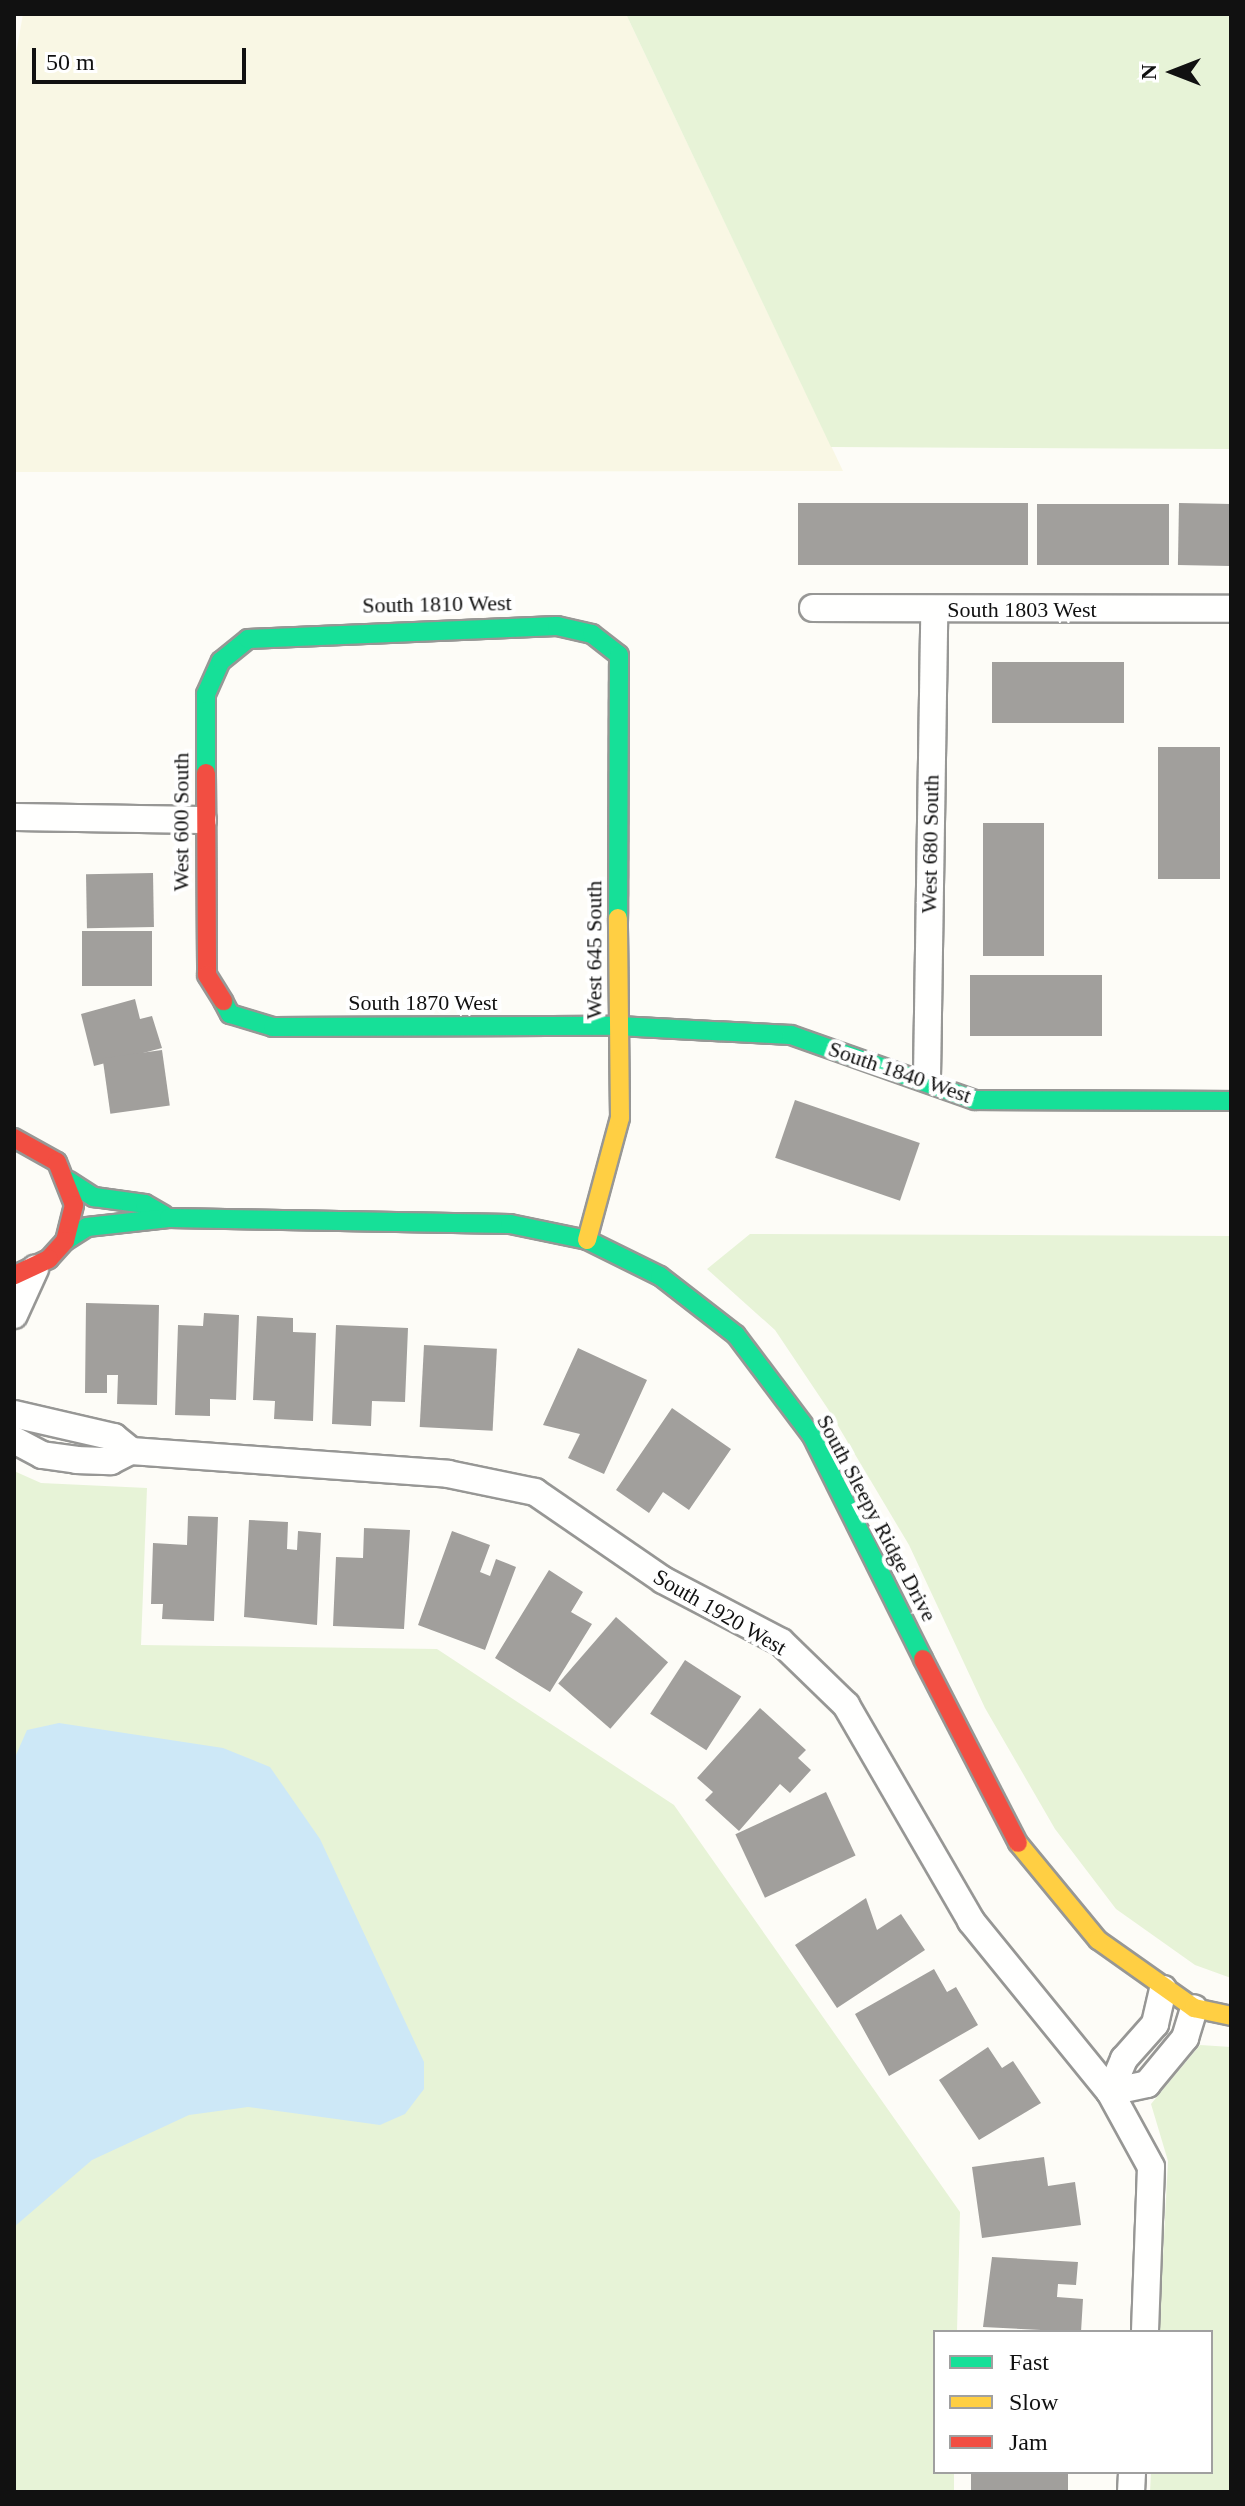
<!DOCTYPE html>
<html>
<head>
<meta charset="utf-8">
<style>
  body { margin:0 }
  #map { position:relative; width:1245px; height:2506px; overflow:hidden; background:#fdfcf7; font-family:Georgia,serif }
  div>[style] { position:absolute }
  .farmland>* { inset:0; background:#f9f7e4 }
  .green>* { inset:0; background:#e7f3d7 }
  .water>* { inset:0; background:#cde8f7 }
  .building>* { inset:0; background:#a19f9c; transform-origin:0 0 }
  .roads { filter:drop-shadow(2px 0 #979795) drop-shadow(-2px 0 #979795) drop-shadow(0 2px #979795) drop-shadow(0 -2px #979795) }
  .street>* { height:26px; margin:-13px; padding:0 13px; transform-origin:13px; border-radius:13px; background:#fffffe }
  .fast>* { height:18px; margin:-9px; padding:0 9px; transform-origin:9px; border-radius:9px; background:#16e098 }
  .slow>* { height:18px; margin:-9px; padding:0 9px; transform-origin:9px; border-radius:9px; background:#ffcf43 }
  .jam>* { height:18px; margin:-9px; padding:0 9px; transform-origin:9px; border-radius:9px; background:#f24e42 }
  span { translate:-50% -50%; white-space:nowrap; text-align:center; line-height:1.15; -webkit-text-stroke:8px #fff; paint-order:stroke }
  .street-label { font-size:22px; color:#111 }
  .frame { position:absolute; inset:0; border:16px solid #111; pointer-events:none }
  .legend { position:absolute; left:933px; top:2330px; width:280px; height:144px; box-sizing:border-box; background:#fff; border:2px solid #a0a0a0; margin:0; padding:10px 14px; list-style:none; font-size:24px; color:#111 }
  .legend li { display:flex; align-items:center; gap:16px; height:40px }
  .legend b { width:40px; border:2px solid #a0a0a0 }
  .north { position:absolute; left:1133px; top:32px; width:80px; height:80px; -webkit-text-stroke:6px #fff; paint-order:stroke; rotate:270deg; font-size:22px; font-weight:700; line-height:32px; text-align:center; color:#111 }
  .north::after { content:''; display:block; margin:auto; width:28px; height:36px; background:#111; clip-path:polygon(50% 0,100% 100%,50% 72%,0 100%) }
  .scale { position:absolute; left:32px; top:48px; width:214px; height:36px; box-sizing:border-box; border:4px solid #111; border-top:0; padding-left:10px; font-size:24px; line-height:28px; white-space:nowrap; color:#111; -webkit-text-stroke:6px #fff; paint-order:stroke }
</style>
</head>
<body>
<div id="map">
  <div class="farmland">
    <div style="clip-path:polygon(23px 14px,626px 14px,843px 471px,15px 472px,14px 65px)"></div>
  </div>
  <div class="green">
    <div style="clip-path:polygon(626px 14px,1231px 14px,1231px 449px,831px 447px)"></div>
    <div style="clip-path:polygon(750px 1234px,1231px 1236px,1231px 1978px,1195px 1965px,1116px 1909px,1055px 1829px,985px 1708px,909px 1545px,828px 1409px,775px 1330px,707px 1269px)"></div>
    <div style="clip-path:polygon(14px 1471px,41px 1483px,147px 1488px,141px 1645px,437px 1649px,674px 1805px,960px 2212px,957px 2332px,935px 2332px,935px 2472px,954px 2472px,954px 2492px,14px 2492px)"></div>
    <div style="clip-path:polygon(1200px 2045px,1231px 2047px,1231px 2492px,1150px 2492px,1151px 2472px,1211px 2472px,1211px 2332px,1159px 2332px,1168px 2161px,1151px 2104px)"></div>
  </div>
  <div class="water">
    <div style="clip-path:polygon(59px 1723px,223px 1748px,270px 1767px,320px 1839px,424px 2062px,424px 2089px,405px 2114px,380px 2125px,248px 2107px,189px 2115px,92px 2160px,14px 2227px,16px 1755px,27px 1730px)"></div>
  </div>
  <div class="building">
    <div style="left:798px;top:503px;width:230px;height:62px"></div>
    <div style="left:1179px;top:503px;width:52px;height:62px;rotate:1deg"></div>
    <div style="left:1037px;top:504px;width:132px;height:61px"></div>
    <div style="left:992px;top:662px;width:132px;height:61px"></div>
    <div style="left:1158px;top:747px;width:62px;height:132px"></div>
    <div style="left:983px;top:823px;width:61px;height:133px"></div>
    <div style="left:153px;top:873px;width:54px;height:67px;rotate:89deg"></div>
    <div style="left:82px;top:931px;width:70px;height:55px"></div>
    <div style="left:970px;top:975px;width:132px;height:61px"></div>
    <div style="clip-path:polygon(135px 999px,140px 1019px,152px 1016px,162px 1048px,94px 1066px,81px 1014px)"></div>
    <div style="left:162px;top:1050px;width:56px;height:60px;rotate:82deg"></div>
    <div style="left:795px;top:1100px;width:132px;height:61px;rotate:19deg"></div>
    <div style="clip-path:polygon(86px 1303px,159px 1305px,157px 1405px,117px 1404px,118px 1375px,107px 1375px,107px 1393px,85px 1393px)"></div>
    <div style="clip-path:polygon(204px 1313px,239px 1315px,236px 1400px,210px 1399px,210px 1416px,175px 1415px,178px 1325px,203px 1326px)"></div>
    <div style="clip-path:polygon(257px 1316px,293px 1318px,293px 1332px,316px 1333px,313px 1421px,274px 1419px,275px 1401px,253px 1400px)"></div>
    <div style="clip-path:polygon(336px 1325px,408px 1328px,405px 1402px,372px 1401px,371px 1426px,332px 1424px)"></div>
    <div style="left:424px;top:1345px;width:73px;height:82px;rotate:3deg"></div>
    <div style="clip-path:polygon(578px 1348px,647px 1380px,604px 1474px,568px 1458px,580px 1434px,543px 1425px)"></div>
    <div style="clip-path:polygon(672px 1408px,731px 1449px,689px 1510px,663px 1492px,649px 1513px,616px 1490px)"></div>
    <div style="clip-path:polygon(188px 1516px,218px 1517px,214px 1621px,162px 1619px,163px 1604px,151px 1604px,153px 1543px,187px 1545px)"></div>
    <div style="clip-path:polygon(249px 1520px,288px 1522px,287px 1549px,297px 1550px,298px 1531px,321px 1533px,317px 1625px,244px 1617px)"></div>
    <div style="clip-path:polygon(364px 1528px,410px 1530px,404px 1629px,333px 1626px,336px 1557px,363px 1558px)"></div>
    <div style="clip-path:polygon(452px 1531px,490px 1545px,480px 1572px,490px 1576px,496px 1559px,516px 1567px,485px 1650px,418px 1625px)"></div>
    <div style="clip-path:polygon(549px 1570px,583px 1592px,571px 1612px,592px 1624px,550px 1692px,495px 1658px)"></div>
    <div style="left:616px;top:1617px;width:69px;height:88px;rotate:41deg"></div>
    <div style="left:685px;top:1660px;width:67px;height:64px;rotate:33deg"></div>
    <div style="clip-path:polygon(760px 1708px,806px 1750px,798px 1758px,811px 1770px,790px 1793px,780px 1784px,739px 1831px,705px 1800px,713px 1792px,697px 1778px)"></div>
    <div style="left:826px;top:1792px;width:70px;height:100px;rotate:65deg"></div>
    <div style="clip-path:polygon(866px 1898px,877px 1930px,901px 1914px,925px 1950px,837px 2008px,795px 1945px)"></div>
    <div style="clip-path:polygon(934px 1969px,947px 1992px,956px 1987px,978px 2025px,889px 2076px,855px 2014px)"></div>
    <div style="clip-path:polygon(988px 2047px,1002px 2068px,1013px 2061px,1041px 2103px,979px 2140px,939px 2080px)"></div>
    <div style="clip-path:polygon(1044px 2157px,1048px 2186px,1075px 2182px,1081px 2225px,982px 2238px,972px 2167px)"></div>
    <div style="clip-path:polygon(992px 2257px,1078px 2262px,1076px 2285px,1058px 2284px,1057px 2297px,1083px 2299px,1081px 2332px,983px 2327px)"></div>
    <div style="left:971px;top:2472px;width:97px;height:20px"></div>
  </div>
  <div class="roads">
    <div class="street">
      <div style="left:813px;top:608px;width:418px;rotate:0.1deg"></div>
      <div style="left:14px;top:817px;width:189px;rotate:0.9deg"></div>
      <div style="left:927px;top:1077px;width:467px;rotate:-89.1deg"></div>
      <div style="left:14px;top:1315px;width:51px;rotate:-65.5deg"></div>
      <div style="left:14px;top:1414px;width:103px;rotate:13deg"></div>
      <div style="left:114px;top:1437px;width:22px;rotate:39deg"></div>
      <div style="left:14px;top:1440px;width:32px;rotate:28deg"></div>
      <div style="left:42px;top:1455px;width:34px;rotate:8deg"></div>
      <div style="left:76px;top:1460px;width:35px;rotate:2deg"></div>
      <div style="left:111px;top:1461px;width:22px;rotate:-27deg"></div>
      <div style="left:131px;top:1451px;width:318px;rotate:4.1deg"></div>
      <div style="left:448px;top:1474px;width:89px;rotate:11.7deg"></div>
      <div style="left:535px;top:1492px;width:155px;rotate:34.5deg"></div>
      <div style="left:663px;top:1580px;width:133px;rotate:27.7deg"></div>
      <div style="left:781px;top:1642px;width:91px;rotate:44.1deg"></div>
      <div style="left:846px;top:1705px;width:250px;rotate:59.9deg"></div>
      <div style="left:971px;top:1921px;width:220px;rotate:50.9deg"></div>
      <div style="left:1110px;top:2092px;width:85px;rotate:61.3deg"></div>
      <div style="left:1151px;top:2167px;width:165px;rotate:92.1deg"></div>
      <div style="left:1110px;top:2092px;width:38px;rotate:-12deg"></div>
      <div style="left:1147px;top:2084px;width:60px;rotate:-50.4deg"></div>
      <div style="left:1185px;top:2038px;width:31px;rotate:-73deg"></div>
      <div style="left:1110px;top:2092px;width:36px;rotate:-67deg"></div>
      <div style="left:1124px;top:2059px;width:47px;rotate:-48.5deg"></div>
      <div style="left:1155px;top:2024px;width:36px;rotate:-77deg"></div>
      <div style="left:1131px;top:2492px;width:20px;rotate:-87deg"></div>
    </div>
    <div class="fast">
      <div style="left:206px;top:773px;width:79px;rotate:-90deg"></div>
      <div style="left:206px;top:694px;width:36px;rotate:-66deg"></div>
      <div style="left:221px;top:661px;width:35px;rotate:-39deg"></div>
      <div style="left:248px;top:639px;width:309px;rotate:-2.4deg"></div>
      <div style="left:557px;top:626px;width:36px;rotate:13deg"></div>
      <div style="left:592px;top:634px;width:34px;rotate:38deg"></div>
      <div style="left:619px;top:655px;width:263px;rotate:90.2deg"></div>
      <div style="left:223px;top:1001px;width:15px;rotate:62deg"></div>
      <div style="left:230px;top:1014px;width:45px;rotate:16.8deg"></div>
      <div style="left:273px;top:1027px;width:345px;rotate:-0.2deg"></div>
      <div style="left:618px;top:1026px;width:173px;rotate:3deg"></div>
      <div style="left:791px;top:1035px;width:195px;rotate:19.5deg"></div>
      <div style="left:975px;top:1100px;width:256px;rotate:0.2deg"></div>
      <div style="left:69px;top:1181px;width:30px;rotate:33deg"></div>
      <div style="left:94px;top:1197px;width:51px;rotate:7.8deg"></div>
      <div style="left:145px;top:1204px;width:22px;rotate:30deg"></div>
      <div style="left:65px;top:1241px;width:26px;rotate:-32deg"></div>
      <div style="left:87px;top:1227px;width:82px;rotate:-6.3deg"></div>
      <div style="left:169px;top:1218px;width:341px;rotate:1deg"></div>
      <div style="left:510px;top:1224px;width:79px;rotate:11.7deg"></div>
      <div style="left:587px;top:1240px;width:81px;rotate:26.3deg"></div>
      <div style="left:660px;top:1276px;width:96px;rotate:37.8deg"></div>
      <div style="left:736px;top:1335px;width:126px;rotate:53deg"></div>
      <div style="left:812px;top:1436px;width:249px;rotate:63.5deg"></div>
    </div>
    <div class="slow">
      <div style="left:587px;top:1240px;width:126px;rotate:-74.9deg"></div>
      <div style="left:620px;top:1118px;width:200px;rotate:-90.6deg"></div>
      <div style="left:1018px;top:1843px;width:126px;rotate:50.5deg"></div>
      <div style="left:1098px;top:1940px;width:118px;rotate:35.3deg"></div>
      <div style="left:1194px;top:2008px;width:38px;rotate:12deg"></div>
    </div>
    <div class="jam">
      <div style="left:206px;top:773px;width:202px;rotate:89.7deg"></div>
      <div style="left:207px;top:975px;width:31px;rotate:58deg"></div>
      <div style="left:14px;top:1138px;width:49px;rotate:29.2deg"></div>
      <div style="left:57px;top:1162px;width:46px;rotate:68.4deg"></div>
      <div style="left:74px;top:1205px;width:37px;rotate:104deg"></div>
      <div style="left:65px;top:1241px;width:24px;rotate:132deg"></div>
      <div style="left:49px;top:1259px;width:38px;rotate:155deg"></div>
      <div style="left:923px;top:1659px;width:207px;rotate:62.7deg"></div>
    </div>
  </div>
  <div class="street-label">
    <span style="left:437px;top:604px;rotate:-1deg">South 1810 West</span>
    <span style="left:1022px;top:610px">South 1803 West</span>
    <span style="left:181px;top:822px;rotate:-90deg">West 600 South</span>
    <span style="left:930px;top:844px;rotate:-89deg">West 680 South</span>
    <span style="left:594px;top:950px;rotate:-90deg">West 645 South</span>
    <span style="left:423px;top:1003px">South 1870 West</span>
    <span style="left:900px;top:1072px;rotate:19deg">South 1840 West</span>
    <span style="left:877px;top:1518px;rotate:62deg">South Sleepy Ridge Drive</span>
    <span style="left:720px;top:1612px;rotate:30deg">South 1920 West</span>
  </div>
  <div class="frame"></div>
  <ul class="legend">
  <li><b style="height:10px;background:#16e098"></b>Fast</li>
  <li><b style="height:10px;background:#ffcf43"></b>Slow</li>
  <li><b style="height:10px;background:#f24e42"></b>Jam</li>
  </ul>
  <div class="north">N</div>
  <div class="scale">50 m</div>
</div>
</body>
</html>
